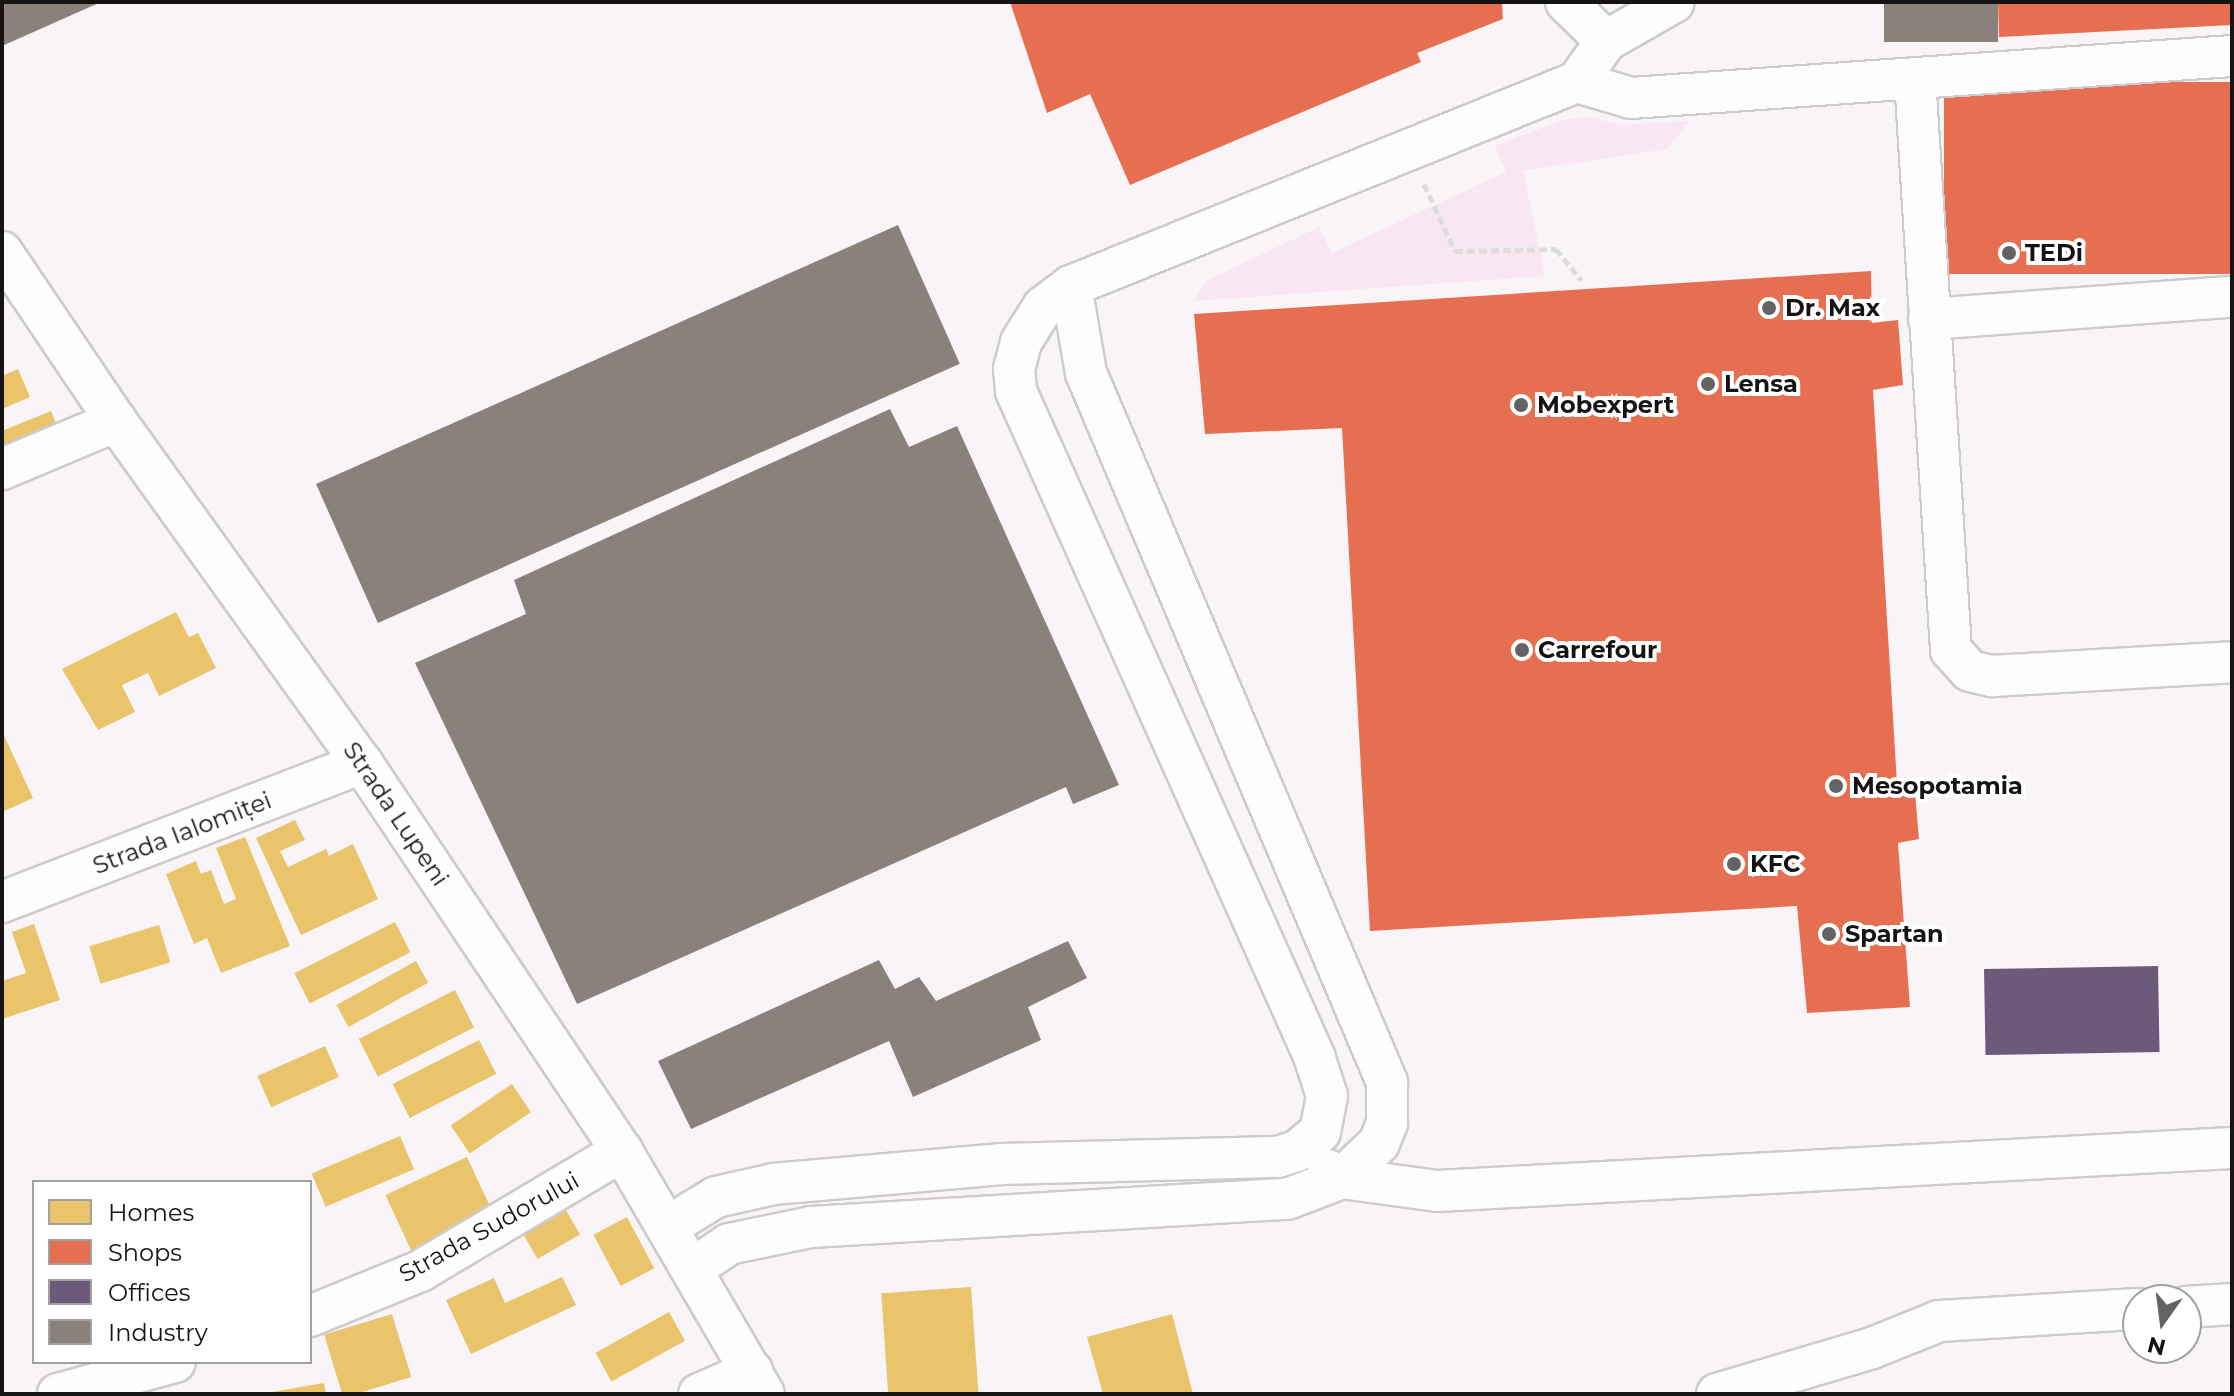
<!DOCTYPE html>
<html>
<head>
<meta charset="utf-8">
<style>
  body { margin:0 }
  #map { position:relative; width:2234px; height:1396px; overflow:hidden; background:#f9f4f7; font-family:Montserrat,sans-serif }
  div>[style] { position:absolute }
  .green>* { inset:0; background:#f8e6f0 }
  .homes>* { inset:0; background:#e9c46a; transform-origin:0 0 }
  .shops>* { inset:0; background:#e76f51; transform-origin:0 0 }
  .offices>* { inset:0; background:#6d597a; transform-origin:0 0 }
  .industry>* { inset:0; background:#8a817c; transform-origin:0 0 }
  .path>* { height:5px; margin-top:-2.5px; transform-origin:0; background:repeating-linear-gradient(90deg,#dddcdd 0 8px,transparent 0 12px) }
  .roads { filter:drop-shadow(2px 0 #cecacd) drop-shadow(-2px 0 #cecacd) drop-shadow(0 2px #cecacd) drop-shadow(0 -2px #cecacd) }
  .minor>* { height:40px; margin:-20px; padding:0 20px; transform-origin:20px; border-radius:20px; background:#fefdfe }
  .dots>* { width:22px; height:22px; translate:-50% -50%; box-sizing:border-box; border:4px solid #fff; border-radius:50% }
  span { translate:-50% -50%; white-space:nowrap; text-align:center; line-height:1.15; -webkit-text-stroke:8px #fff; paint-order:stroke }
  .poi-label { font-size:24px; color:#151314; font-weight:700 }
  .left { translate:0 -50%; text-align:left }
  .street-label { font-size:24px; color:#151314 }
  .frame { position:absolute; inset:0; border:4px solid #151314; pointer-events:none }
  .legend { position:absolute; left:32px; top:1180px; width:280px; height:184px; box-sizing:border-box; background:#fff; border:2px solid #a1a1a1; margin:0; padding:10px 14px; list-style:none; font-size:24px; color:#151314 }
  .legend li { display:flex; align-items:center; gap:16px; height:40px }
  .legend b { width:40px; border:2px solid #a1a1a1 }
  .north { position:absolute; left:2122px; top:1284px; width:80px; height:80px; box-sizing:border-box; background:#fff; border:2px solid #a1a1a1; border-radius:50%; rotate:194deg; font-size:22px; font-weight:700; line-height:32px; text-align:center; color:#151314 }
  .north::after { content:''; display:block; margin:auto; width:28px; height:36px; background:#656263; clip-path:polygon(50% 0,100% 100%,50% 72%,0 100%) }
</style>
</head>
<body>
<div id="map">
  <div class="green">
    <div style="clip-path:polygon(1591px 117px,1620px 125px,1690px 121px,1667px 149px,1523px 171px,1545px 276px,1194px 301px,1206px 281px,1319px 227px,1332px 253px,1506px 172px,1495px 146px,1562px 120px)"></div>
  </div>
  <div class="homes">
    <div style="clip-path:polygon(18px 369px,30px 397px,2px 409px,2px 376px)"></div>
    <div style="clip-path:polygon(51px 411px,62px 438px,2px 464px,2px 431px)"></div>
    <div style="clip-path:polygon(176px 612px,189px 637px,198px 633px,216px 668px,159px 696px,148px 673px,122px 685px,135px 712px,98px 730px,62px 669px)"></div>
    <div style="clip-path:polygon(2px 731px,33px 798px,2px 812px)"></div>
    <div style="clip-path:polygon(295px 820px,305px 840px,280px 851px,288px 867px,326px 849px,329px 856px,353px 844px,378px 899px,301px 935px,256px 838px)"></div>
    <div style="clip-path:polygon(245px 837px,290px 946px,221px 973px,207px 938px,194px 944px,166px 874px,196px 861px,201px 874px,211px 870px,224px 904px,236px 899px,216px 848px)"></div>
    <div style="left:395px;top:922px;width:34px;height:113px;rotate:63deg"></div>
    <div style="clip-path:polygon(34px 924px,60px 1000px,2px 1019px,2px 981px,26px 973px,12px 932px)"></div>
    <div style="left:159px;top:925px;width:39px;height:73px;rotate:73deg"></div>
    <div style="left:416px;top:961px;width:25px;height:91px;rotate:61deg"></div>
    <div style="left:455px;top:990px;width:42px;height:108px;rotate:63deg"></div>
    <div style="left:479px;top:1040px;width:38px;height:97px;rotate:63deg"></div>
    <div style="left:325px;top:1046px;width:34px;height:74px;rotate:66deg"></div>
    <div style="left:512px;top:1084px;width:34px;height:74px;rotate:56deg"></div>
    <div style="left:400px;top:1136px;width:36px;height:96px;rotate:67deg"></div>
    <div style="left:467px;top:1157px;width:63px;height:90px;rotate:65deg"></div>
    <div style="left:563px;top:1205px;width:34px;height:49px;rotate:60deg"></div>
    <div style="left:627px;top:1217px;width:58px;height:38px;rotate:62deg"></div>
    <div style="clip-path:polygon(562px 1277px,576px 1305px,471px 1354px,446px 1300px,494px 1278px,505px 1303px)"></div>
    <div style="left:971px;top:1287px;width:107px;height:90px;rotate:86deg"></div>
    <div style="left:669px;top:1312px;width:33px;height:84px;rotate:61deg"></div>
    <div style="left:392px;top:1314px;width:66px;height:71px;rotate:73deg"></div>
    <div style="clip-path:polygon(1172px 1314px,1193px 1394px,1103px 1394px,1087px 1337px)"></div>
    <div style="clip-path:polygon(324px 1383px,326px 1394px,272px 1394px,272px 1392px)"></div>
  </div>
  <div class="shops">
    <div style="clip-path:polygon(1010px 2px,1502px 2px,1503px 19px,1417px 53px,1421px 62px,1130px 185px,1090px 94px,1047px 113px)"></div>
    <div style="clip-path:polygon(1998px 2px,2232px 2px,2232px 25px,1999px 37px)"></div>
    <div style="left:2232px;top:82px;width:192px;height:288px;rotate:90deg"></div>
    <div style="clip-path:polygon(1871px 271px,1872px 323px,1898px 320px,1903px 385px,1873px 390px,1897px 783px,1914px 781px,1919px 839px,1898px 843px,1910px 1007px,1807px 1013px,1797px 906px,1370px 931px,1342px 428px,1205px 434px,1194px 314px)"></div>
  </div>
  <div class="offices">
    <div style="left:2158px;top:966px;width:86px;height:174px;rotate:89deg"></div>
  </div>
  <div class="industry">
    <div style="clip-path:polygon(2px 2px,101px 2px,2px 46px)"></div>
    <div style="left:1884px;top:2px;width:114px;height:40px"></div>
    <div style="left:898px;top:225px;width:152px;height:637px;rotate:66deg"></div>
    <div style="clip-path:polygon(890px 409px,909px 447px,957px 426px,1119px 785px,1073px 804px,1066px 787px,577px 1004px,415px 663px,526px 614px,514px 580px)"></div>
    <div style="clip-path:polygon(1068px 941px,1087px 978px,1028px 1007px,1041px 1040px,913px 1097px,889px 1041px,691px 1129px,658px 1061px,879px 960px,895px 989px,919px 977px,936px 1001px)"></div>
  </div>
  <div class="path">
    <div style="left:1424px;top:184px;width:74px;rotate:65.2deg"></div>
    <div style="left:1455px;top:251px;width:101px;rotate:-1.1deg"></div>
    <div style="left:1556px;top:249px;width:40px;rotate:51deg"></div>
  </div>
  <div class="roads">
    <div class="minor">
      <div style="left:1566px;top:2px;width:56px;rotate:44.3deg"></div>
      <div style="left:1915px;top:78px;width:573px;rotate:86.4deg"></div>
      <div style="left:1951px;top:650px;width:28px;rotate:48deg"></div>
      <div style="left:1970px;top:671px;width:23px;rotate:13deg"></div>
      <div style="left:1992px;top:676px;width:240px;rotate:-3.3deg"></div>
      <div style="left:1577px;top:82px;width:56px;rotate:16.5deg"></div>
      <div style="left:1631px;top:98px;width:602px;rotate:-4deg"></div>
      <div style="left:2px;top:252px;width:204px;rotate:56deg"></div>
      <div style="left:116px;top:421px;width:421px;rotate:54.3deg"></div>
      <div style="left:362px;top:763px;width:467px;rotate:56.2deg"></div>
      <div style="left:622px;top:1151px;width:281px;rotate:59.7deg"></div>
      <div style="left:1929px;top:319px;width:304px;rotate:-4.2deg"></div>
      <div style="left:2px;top:469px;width:124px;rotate:-22.8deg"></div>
      <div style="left:2px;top:902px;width:386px;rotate:-21.1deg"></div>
      <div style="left:1328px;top:1170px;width:16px;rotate:30deg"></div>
      <div style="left:1342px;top:1178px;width:96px;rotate:7.8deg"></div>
      <div style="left:1437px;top:1191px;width:796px;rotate:-3.1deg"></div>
      <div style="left:667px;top:1227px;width:57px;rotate:-31.5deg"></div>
      <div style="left:716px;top:1197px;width:58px;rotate:-12.8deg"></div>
      <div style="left:773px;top:1184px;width:230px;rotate:-5deg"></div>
      <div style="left:1002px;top:1164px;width:276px;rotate:-1.5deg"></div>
      <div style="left:1278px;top:1157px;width:20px;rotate:-18deg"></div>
      <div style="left:1297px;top:1151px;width:30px;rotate:-40deg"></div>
      <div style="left:1320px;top:1132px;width:37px;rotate:-79deg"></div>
      <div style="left:1327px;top:1096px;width:40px;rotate:-108deg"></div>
      <div style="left:1315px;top:1058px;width:731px;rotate:-114.15deg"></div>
      <div style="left:1016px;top:391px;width:22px;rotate:-95deg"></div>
      <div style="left:1014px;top:369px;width:28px;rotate:-75deg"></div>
      <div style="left:1021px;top:342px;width:41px;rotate:-57.8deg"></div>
      <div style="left:1043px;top:307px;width:35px;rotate:-37deg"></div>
      <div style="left:1071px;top:286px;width:546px;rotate:-21.96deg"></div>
      <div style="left:1577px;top:82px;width:50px;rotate:-54.7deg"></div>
      <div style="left:1606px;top:41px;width:78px;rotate:-29.8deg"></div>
      <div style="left:692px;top:1269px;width:45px;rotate:-34deg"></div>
      <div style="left:729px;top:1244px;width:84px;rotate:-11.7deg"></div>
      <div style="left:811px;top:1227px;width:477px;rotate:-3.4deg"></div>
      <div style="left:1287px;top:1199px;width:59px;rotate:-20.9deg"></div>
      <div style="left:1342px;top:1178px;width:51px;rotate:-43.4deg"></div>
      <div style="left:1379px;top:1143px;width:22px;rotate:-68deg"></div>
      <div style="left:1387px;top:1123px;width:41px;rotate:-90deg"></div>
      <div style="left:1387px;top:1082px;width:770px;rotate:-113deg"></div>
      <div style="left:1086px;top:373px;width:88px;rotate:-99.8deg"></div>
      <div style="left:2186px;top:1307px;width:46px;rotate:-3.7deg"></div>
      <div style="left:310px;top:1316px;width:119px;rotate:-22.2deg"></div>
      <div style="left:420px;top:1271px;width:235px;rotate:-30.7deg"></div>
      <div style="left:58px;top:1394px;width:121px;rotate:-15.3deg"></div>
      <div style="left:699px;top:1394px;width:58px;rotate:-23.5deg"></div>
      <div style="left:1717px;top:1394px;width:162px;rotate:-16.5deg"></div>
      <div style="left:1872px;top:1348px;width:72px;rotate:-21.9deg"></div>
      <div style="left:1939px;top:1321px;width:199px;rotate:-3.5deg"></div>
    </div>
  </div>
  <div class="dots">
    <div style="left:2009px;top:253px;background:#656263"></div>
    <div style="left:1769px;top:308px;background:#656263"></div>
    <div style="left:1708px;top:384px;background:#656263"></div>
    <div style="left:1521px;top:405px;background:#656263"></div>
    <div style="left:1522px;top:650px;background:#656263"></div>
    <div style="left:1836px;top:786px;background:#656263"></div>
    <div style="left:1734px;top:864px;background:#656263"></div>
    <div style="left:1829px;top:934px;background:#656263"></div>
  </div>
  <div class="poi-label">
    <span class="left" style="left:2025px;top:253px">TEDi</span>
    <span class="left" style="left:1785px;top:308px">Dr. Max</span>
    <span class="left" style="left:1724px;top:384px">Lensa</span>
    <span class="left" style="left:1537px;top:405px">Mobexpert</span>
    <span class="left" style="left:1538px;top:650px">Carrefour</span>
    <span class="left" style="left:1852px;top:786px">Mesopotamia</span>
    <span class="left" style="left:1750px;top:864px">KFC</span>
    <span class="left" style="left:1845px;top:934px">Spartan</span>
  </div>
  <div class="street-label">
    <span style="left:396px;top:814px;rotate:56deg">Strada Lupeni</span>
    <span style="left:182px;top:833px;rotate:-21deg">Strada Ialomiței</span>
    <span style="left:489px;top:1227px;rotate:-29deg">Strada Sudorului</span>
  </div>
  <div class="frame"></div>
  <ul class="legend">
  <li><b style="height:22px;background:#e9c46a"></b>Homes</li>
  <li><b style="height:22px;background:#e76f51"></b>Shops</li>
  <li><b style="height:22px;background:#6d597a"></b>Offices</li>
  <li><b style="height:22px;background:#8a817c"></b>Industry</li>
  </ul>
  <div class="north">N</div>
</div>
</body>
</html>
